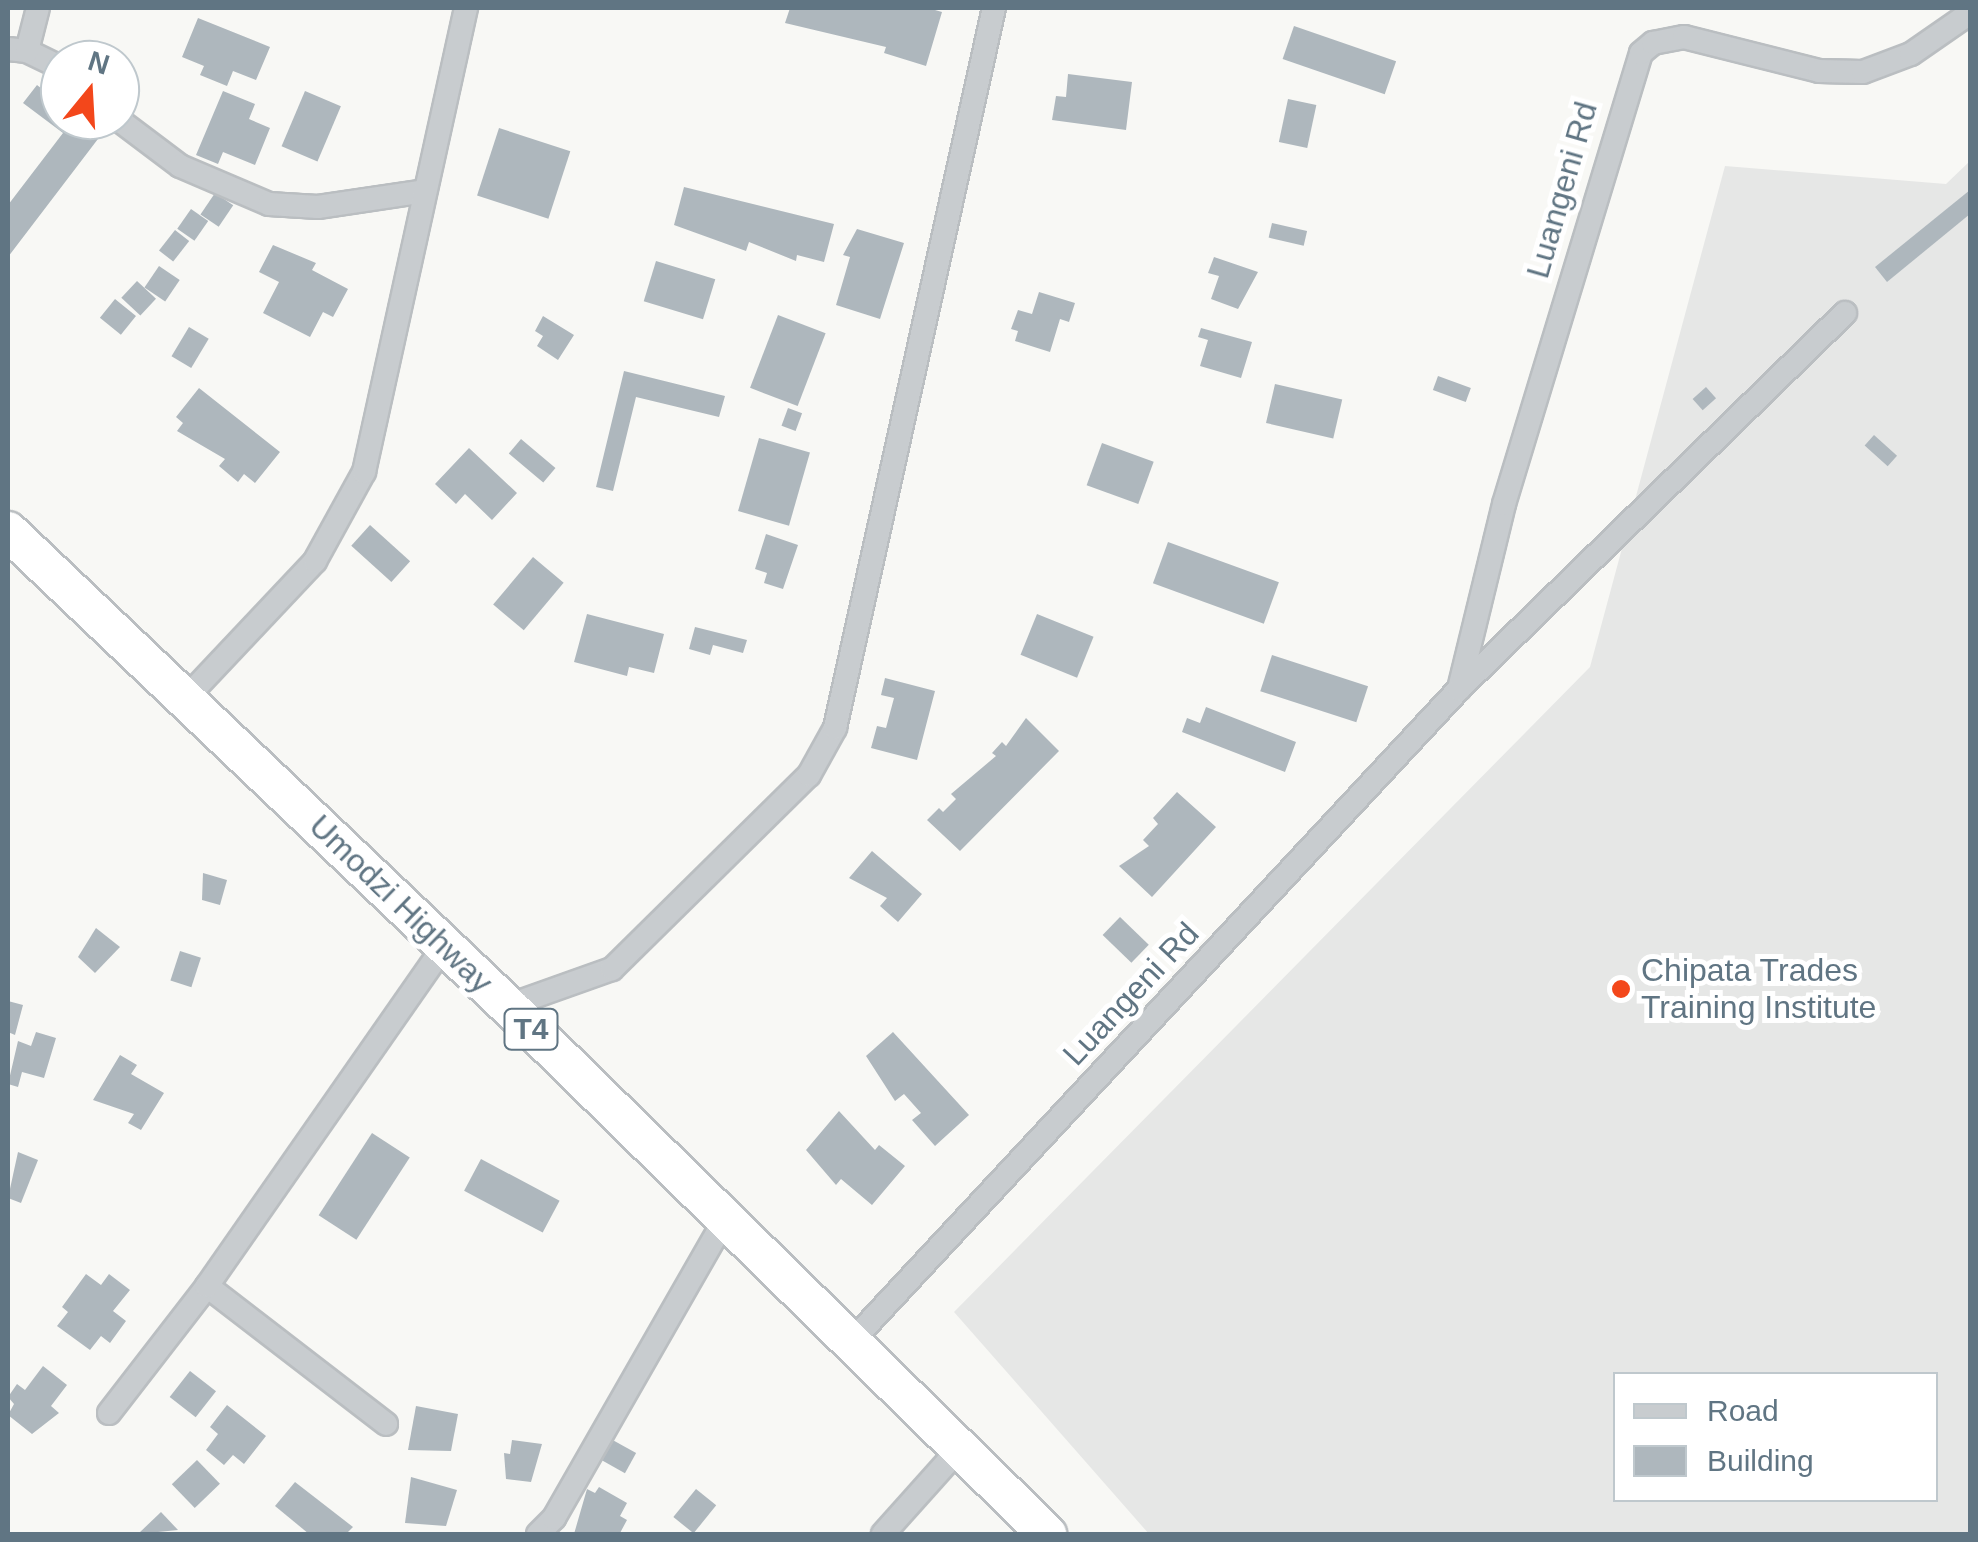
<!DOCTYPE html>
<html>
<head>
<meta charset="utf-8">
<style>
  body { margin:0 }
  #map { position:relative; width:1978px; height:1542px; overflow:hidden; background:#f8f8f5; font-family:Arial,sans-serif }
  div>[style] { position:absolute }
  .built>* { inset:0; background:#e6e7e6 }
  .building>* { inset:0; background:#aeb7bd; transform-origin:0 0 }
  .roads { filter:drop-shadow(2px 0 #babec1) drop-shadow(-2px 0 #babec1) drop-shadow(0 2px #babec1) drop-shadow(0 -2px #babec1) }
  .minor>* { height:22px; margin:-11px; padding:0 11px; transform-origin:11px; border-radius:11px; background:#c8cccf }
  .trunk>* { height:38px; margin:-19px; padding:0 19px; transform-origin:19px; border-radius:19px; background:#fff }
  .dots>* { width:28px; height:28px; translate:-50% -50%; box-sizing:border-box; border:5px solid #fff; border-radius:50% }
  span { translate:-50% -50%; white-space:nowrap; text-align:center; line-height:1.15; -webkit-text-stroke:10px #fff; paint-order:stroke }
  .shield-label span { padding:2px 8px; background:#fff; border:2px solid; border-radius:8px; -webkit-text-stroke-width:0 }
  .shield-label { font-size:30px; color:#607583; font-weight:700 }
  .street-label { font-size:32px; color:#607583 }
  .poi-label { font-size:32px; color:#607583 }
  .left { translate:0 -50%; text-align:left }
  .frame { position:absolute; inset:0; border:10px solid #607583; pointer-events:none }
  .legend { position:absolute; left:1613px; top:1372px; width:325px; height:130px; box-sizing:border-box; background:#fff; border:2px solid #bfc8cd; margin:0; padding:12px 18px; list-style:none; font-size:30px; color:#607583 }
  .legend li { display:flex; align-items:center; gap:20px; height:50px }
  .legend b { width:50px; border:2px solid #bfc8cd }
  .north { position:absolute; left:40px; top:40px; width:100px; height:100px; box-sizing:border-box; background:#fff; border:2px solid #bfc8cd; border-radius:50%; rotate:18deg; font-size:28px; font-weight:700; line-height:40px; text-align:center; color:#607583 }
  .north::after { content:''; display:block; margin:auto; width:35px; height:45px; background:#f3471b; clip-path:polygon(50% 0,100% 100%,50% 72%,0 100%) }
</style>
</head>
<body>
<div id="map">
  <div class="built">
    <div style="clip-path:polygon(evenodd,1970px 161px,1970px 1534px,1149px 1534px,954px 1312px,1590px 667px,1725px 166px,1946px 184px,1970px 161px,1616px 1374px,1936px 1374px,1936px 1500px,1616px 1500px,1616px 1374px)"></div>
  </div>
  <div class="building">
    <div style="clip-path:polygon(790px 8px,928px 8px,942px 12px,926px 66px,884px 53px,886px 47px,785px 23px)"></div>
    <div style="clip-path:polygon(198px 18px,270px 47px,256px 80px,233px 71px,227px 86px,200px 75px,204px 66px,182px 57px)"></div>
    <div style="left:1294px;top:26px;width:108px;height:35px;rotate:19deg"></div>
    <div style="clip-path:polygon(1068px 74px,1132px 82px,1126px 130px,1052px 120px,1056px 96px,1066px 97px)"></div>
    <div style="clip-path:polygon(37px 85px,60px 103px,60px 120px,82px 120px,101px 135px,8px 257px,8px 205px,63px 133px,23px 103px)"></div>
    <div style="clip-path:polygon(223px 91px,255px 104px,249px 119px,270px 128px,255px 165px,223px 152px,218px 164px,196px 155px)"></div>
    <div style="left:305px;top:91px;width:39px;height:60px;rotate:23deg"></div>
    <div style="left:1288px;top:99px;width:29px;height:44px;rotate:12deg"></div>
    <div style="left:499px;top:128px;width:75px;height:71px;rotate:18deg"></div>
    <div style="clip-path:polygon(684px 187px,834px 224px,824px 262px,797px 255px,796px 261px,749px 242px,746px 251px,674px 225px)"></div>
    <div style="clip-path:polygon(1970px 190px,1970px 214px,1887px 282px,1875px 267px)"></div>
    <div style="left:215px;top:193px;width:22px;height:26px;rotate:34deg"></div>
    <div style="left:191px;top:209px;width:21px;height:24px;rotate:35deg"></div>
    <div style="left:1272px;top:223px;width:36px;height:15px;rotate:13deg"></div>
    <div style="clip-path:polygon(857px 229px,904px 243px,880px 319px,836px 305px,850px 257px,843px 255px)"></div>
    <div style="left:175px;top:230px;width:18px;height:26px;rotate:38deg"></div>
    <div style="clip-path:polygon(273px 245px,316px 263px,312px 270px,348px 289px,333px 317px,323px 312px,310px 337px,263px 313px,279px 282px,259px 272px)"></div>
    <div style="clip-path:polygon(1214px 257px,1258px 272px,1238px 309px,1211px 299px,1219px 276px,1208px 273px)"></div>
    <div style="left:656px;top:261px;width:62px;height:42px;rotate:17deg"></div>
    <div style="left:159px;top:266px;width:25px;height:26px;rotate:34deg"></div>
    <div style="left:137px;top:281px;width:26px;height:23px;rotate:43deg"></div>
    <div style="clip-path:polygon(1039px 292px,1075px 303px,1069px 322px,1060px 319px,1050px 352px,1015px 341px,1018px 331px,1011px 329px,1018px 310px,1032px 314px)"></div>
    <div style="left:115px;top:299px;width:27px;height:24px;rotate:39deg"></div>
    <div style="left:778px;top:315px;width:51px;height:78px;rotate:21deg"></div>
    <div style="clip-path:polygon(543px 316px,574px 335px,558px 360px,537px 346px,543px 336px,535px 331px)"></div>
    <div style="left:189px;top:327px;width:23px;height:34px;rotate:31deg"></div>
    <div style="clip-path:polygon(1201px 328px,1252px 342px,1241px 378px,1200px 366px,1208px 340px,1198px 337px)"></div>
    <div style="clip-path:polygon(624px 371px,725px 396px,719px 417px,636px 397px,613px 491px,596px 487px)"></div>
    <div style="left:1438px;top:376px;width:35px;height:15px;rotate:20deg"></div>
    <div style="left:1275px;top:384px;width:69px;height:40px;rotate:13deg"></div>
    <div style="left:1706px;top:387px;width:15px;height:18px;rotate:48deg"></div>
    <div style="clip-path:polygon(199px 388px,280px 452px,255px 483px,244px 474px,238px 482px,219px 466px,225px 459px,177px 431px,183px 423px,176px 417px)"></div>
    <div style="left:788px;top:408px;width:15px;height:19px;rotate:20deg"></div>
    <div style="left:1874px;top:435px;width:31px;height:14px;rotate:42deg"></div>
    <div style="left:759px;top:438px;width:53px;height:76px;rotate:16deg"></div>
    <div style="left:521px;top:439px;width:45px;height:19px;rotate:40deg"></div>
    <div style="left:1102px;top:443px;width:55px;height:45px;rotate:20deg"></div>
    <div style="clip-path:polygon(469px 448px,517px 493px,492px 520px,465px 494px,456px 504px,435px 484px)"></div>
    <div style="left:370px;top:525px;width:54px;height:28px;rotate:42deg"></div>
    <div style="clip-path:polygon(766px 534px,798px 545px,783px 589px,764px 583px,767px 573px,755px 569px)"></div>
    <div style="left:1168px;top:542px;width:118px;height:44px;rotate:20deg"></div>
    <div style="left:533px;top:557px;width:40px;height:62px;rotate:40deg"></div>
    <div style="clip-path:polygon(587px 614px,664px 634px,654px 673px,629px 667px,627px 676px,574px 662px)"></div>
    <div style="left:1037px;top:614px;width:61px;height:44px;rotate:22deg"></div>
    <div style="clip-path:polygon(695px 627px,747px 640px,743px 653px,713px 645px,710px 655px,689px 649px)"></div>
    <div style="left:1272px;top:655px;width:101px;height:38px;rotate:18deg"></div>
    <div style="clip-path:polygon(885px 678px,935px 691px,917px 760px,871px 748px,877px 726px,886px 728px,894px 698px,881px 695px)"></div>
    <div style="clip-path:polygon(1206px 707px,1296px 742px,1285px 772px,1182px 732px,1187px 718px,1200px 723px)"></div>
    <div style="clip-path:polygon(1026px 718px,1059px 751px,960px 851px,927px 820px,939px 808px,943px 812px,956px 799px,951px 794px,996px 756px,992px 753px,1002px 742px,1006px 746px)"></div>
    <div style="clip-path:polygon(1177px 792px,1216px 827px,1152px 897px,1119px 866px,1149px 846px,1143px 840px,1158px 824px,1153px 818px)"></div>
    <div style="clip-path:polygon(872px 851px,922px 894px,898px 922px,880px 906px,887px 898px,849px 878px)"></div>
    <div style="clip-path:polygon(203px 873px,227px 880px,220px 905px,202px 900px)"></div>
    <div style="left:1120px;top:917px;width:40px;height:25px;rotate:44deg"></div>
    <div style="clip-path:polygon(96px 928px,120px 947px,95px 973px,78px 957px)"></div>
    <div style="left:180px;top:951px;width:22px;height:31px;rotate:18deg"></div>
    <div style="clip-path:polygon(8px 1001px,23px 1005px,15px 1035px,8px 1032px)"></div>
    <div style="clip-path:polygon(36px 1032px,56px 1038px,44px 1078px,22px 1072px,18px 1087px,8px 1084px,18px 1041px,31px 1046px)"></div>
    <div style="clip-path:polygon(893px 1032px,969px 1115px,935px 1146px,912px 1120px,921px 1113px,904px 1094px,895px 1101px,866px 1056px)"></div>
    <div style="clip-path:polygon(120px 1055px,137px 1065px,131px 1074px,164px 1093px,141px 1130px,128px 1123px,134px 1114px,93px 1100px)"></div>
    <div style="clip-path:polygon(839px 1111px,875px 1150px,879px 1145px,905px 1166px,872px 1205px,841px 1179px,836px 1185px,806px 1150px)"></div>
    <div style="left:372px;top:1133px;width:45px;height:98px;rotate:33deg"></div>
    <div style="clip-path:polygon(18px 1152px,38px 1160px,21px 1203px,8px 1198px)"></div>
    <div style="left:481px;top:1159px;width:89px;height:36px;rotate:28deg"></div>
    <div style="clip-path:polygon(86px 1274px,101px 1285px,109px 1274px,130px 1290px,113px 1311px,126px 1321px,110px 1343px,101px 1336px,90px 1350px,57px 1326px,68px 1312px,62px 1307px)"></div>
    <div style="clip-path:polygon(43px 1366px,67px 1385px,51px 1406px,59px 1413px,32px 1434px,8px 1415px,14px 1404px,8px 1397px,17px 1384px,25px 1390px)"></div>
    <div style="left:190px;top:1371px;width:33px;height:33px;rotate:38deg"></div>
    <div style="clip-path:polygon(227px 1405px,266px 1436px,244px 1464px,233px 1455px,224px 1465px,206px 1450px,218px 1434px,210px 1427px)"></div>
    <div style="clip-path:polygon(416px 1406px,458px 1414px,451px 1451px,408px 1450px)"></div>
    <div style="left:609px;top:1438px;width:31px;height:23px;rotate:29deg"></div>
    <div style="clip-path:polygon(512px 1440px,542px 1444px,531px 1482px,506px 1479px,504px 1453px,510px 1454px)"></div>
    <div style="left:197px;top:1460px;width:33px;height:35px;rotate:46deg"></div>
    <div style="clip-path:polygon(411px 1477px,457px 1490px,446px 1526px,405px 1523px)"></div>
    <div style="clip-path:polygon(295px 1482px,353px 1527px,346px 1534px,309px 1534px,275px 1506px)"></div>
    <div style="clip-path:polygon(599px 1487px,627px 1503px,620px 1516px,627px 1520px,620px 1533px,574px 1534px,587px 1489px,595px 1493px)"></div>
    <div style="left:696px;top:1489px;width:26px;height:36px;rotate:39deg"></div>
    <div style="clip-path:polygon(161px 1512px,178px 1530px,138px 1534px)"></div>
  </div>
  <div class="roads">
    <div class="minor">
      <div style="left:8px;top:49px;width:19px;rotate:6deg"></div>
      <div style="left:27px;top:51px;width:37px;rotate:26deg"></div>
      <div style="left:27px;top:51px;width:44px;rotate:-75.7deg"></div>
      <div style="left:119px;top:120px;width:76px;rotate:37deg"></div>
      <div style="left:180px;top:166px;width:97px;rotate:23.1deg"></div>
      <div style="left:269px;top:204px;width:49px;rotate:3.5deg"></div>
      <div style="left:318px;top:207px;width:108px;rotate:-8.5deg"></div>
      <div style="left:1459px;top:689px;width:190px;rotate:-76.3deg"></div>
      <div style="left:1504px;top:504px;width:471px;rotate:-73.1deg"></div>
      <div style="left:1641px;top:53px;width:16px;rotate:-40deg"></div>
      <div style="left:1653px;top:43px;width:32px;rotate:-11deg"></div>
      <div style="left:1684px;top:37px;width:139px;rotate:14.1deg"></div>
      <div style="left:1819px;top:71px;width:44px;rotate:1.3deg"></div>
      <div style="left:1863px;top:72px;width:51px;rotate:-20.6deg"></div>
      <div style="left:1911px;top:54px;width:72px;rotate:-34.8deg"></div>
      <div style="left:186px;top:698px;width:188px;rotate:-46.7deg"></div>
      <div style="left:315px;top:561px;width:102px;rotate:-61.2deg"></div>
      <div style="left:364px;top:472px;width:475px;rotate:-77.6deg"></div>
      <div style="left:508px;top:1006px;width:110px;rotate:-19.6deg"></div>
      <div style="left:612px;top:969px;width:276px;rotate:-44.6deg"></div>
      <div style="left:809px;top:775px;width:54px;rotate:-61deg"></div>
      <div style="left:835px;top:728px;width:737px;rotate:-77.55deg"></div>
      <div style="left:207px;top:1286px;width:226px;rotate:37.6deg"></div>
      <div style="left:851px;top:1342px;width:892px;rotate:-47.04deg"></div>
      <div style="left:1459px;top:689px;width:539px;rotate:-44.25deg"></div>
      <div style="left:109px;top:1413px;width:160px;rotate:-52.3deg"></div>
      <div style="left:207px;top:1286px;width:414px;rotate:-55.1deg"></div>
      <div style="left:538px;top:1534px;width:23px;rotate:-45deg"></div>
      <div style="left:554px;top:1518px;width:342px;rotate:-60.2deg"></div>
      <div style="left:883px;top:1534px;width:113px;rotate:-48.2deg"></div>
    </div>
    <div class="trunk">
      <div style="left:8px;top:531px;width:690px;rotate:43.53deg"></div>
      <div style="left:508px;top:1006px;width:755px;rotate:44.41deg"></div>
    </div>
  </div>
  <div class="dots">
    <div style="left:1621px;top:989px;background:#f3471b"></div>
  </div>
  <div class="shield-label">
    <span style="left:531px;top:1029px">T4</span>
  </div>
  <div class="street-label">
    <span style="left:1562px;top:190px;rotate:-74deg">Luangeni Rd</span>
    <span style="left:401px;top:904px;rotate:44deg">Umodzi Highway</span>
    <span style="left:1131px;top:994px;rotate:-47deg">Luangeni Rd</span>
  </div>
  <div class="poi-label">
    <span class="left" style="left:1641px;top:989px">Chipata Trades<br>Training Institute</span>
  </div>
  <div class="frame"></div>
  <ul class="legend">
  <li><b style="height:12px;background:#c8cccf"></b>Road</li>
  <li><b style="height:28px;background:#aeb7bd"></b>Building</li>
  </ul>
  <div class="north">N</div>
</div>
</body>
</html>
